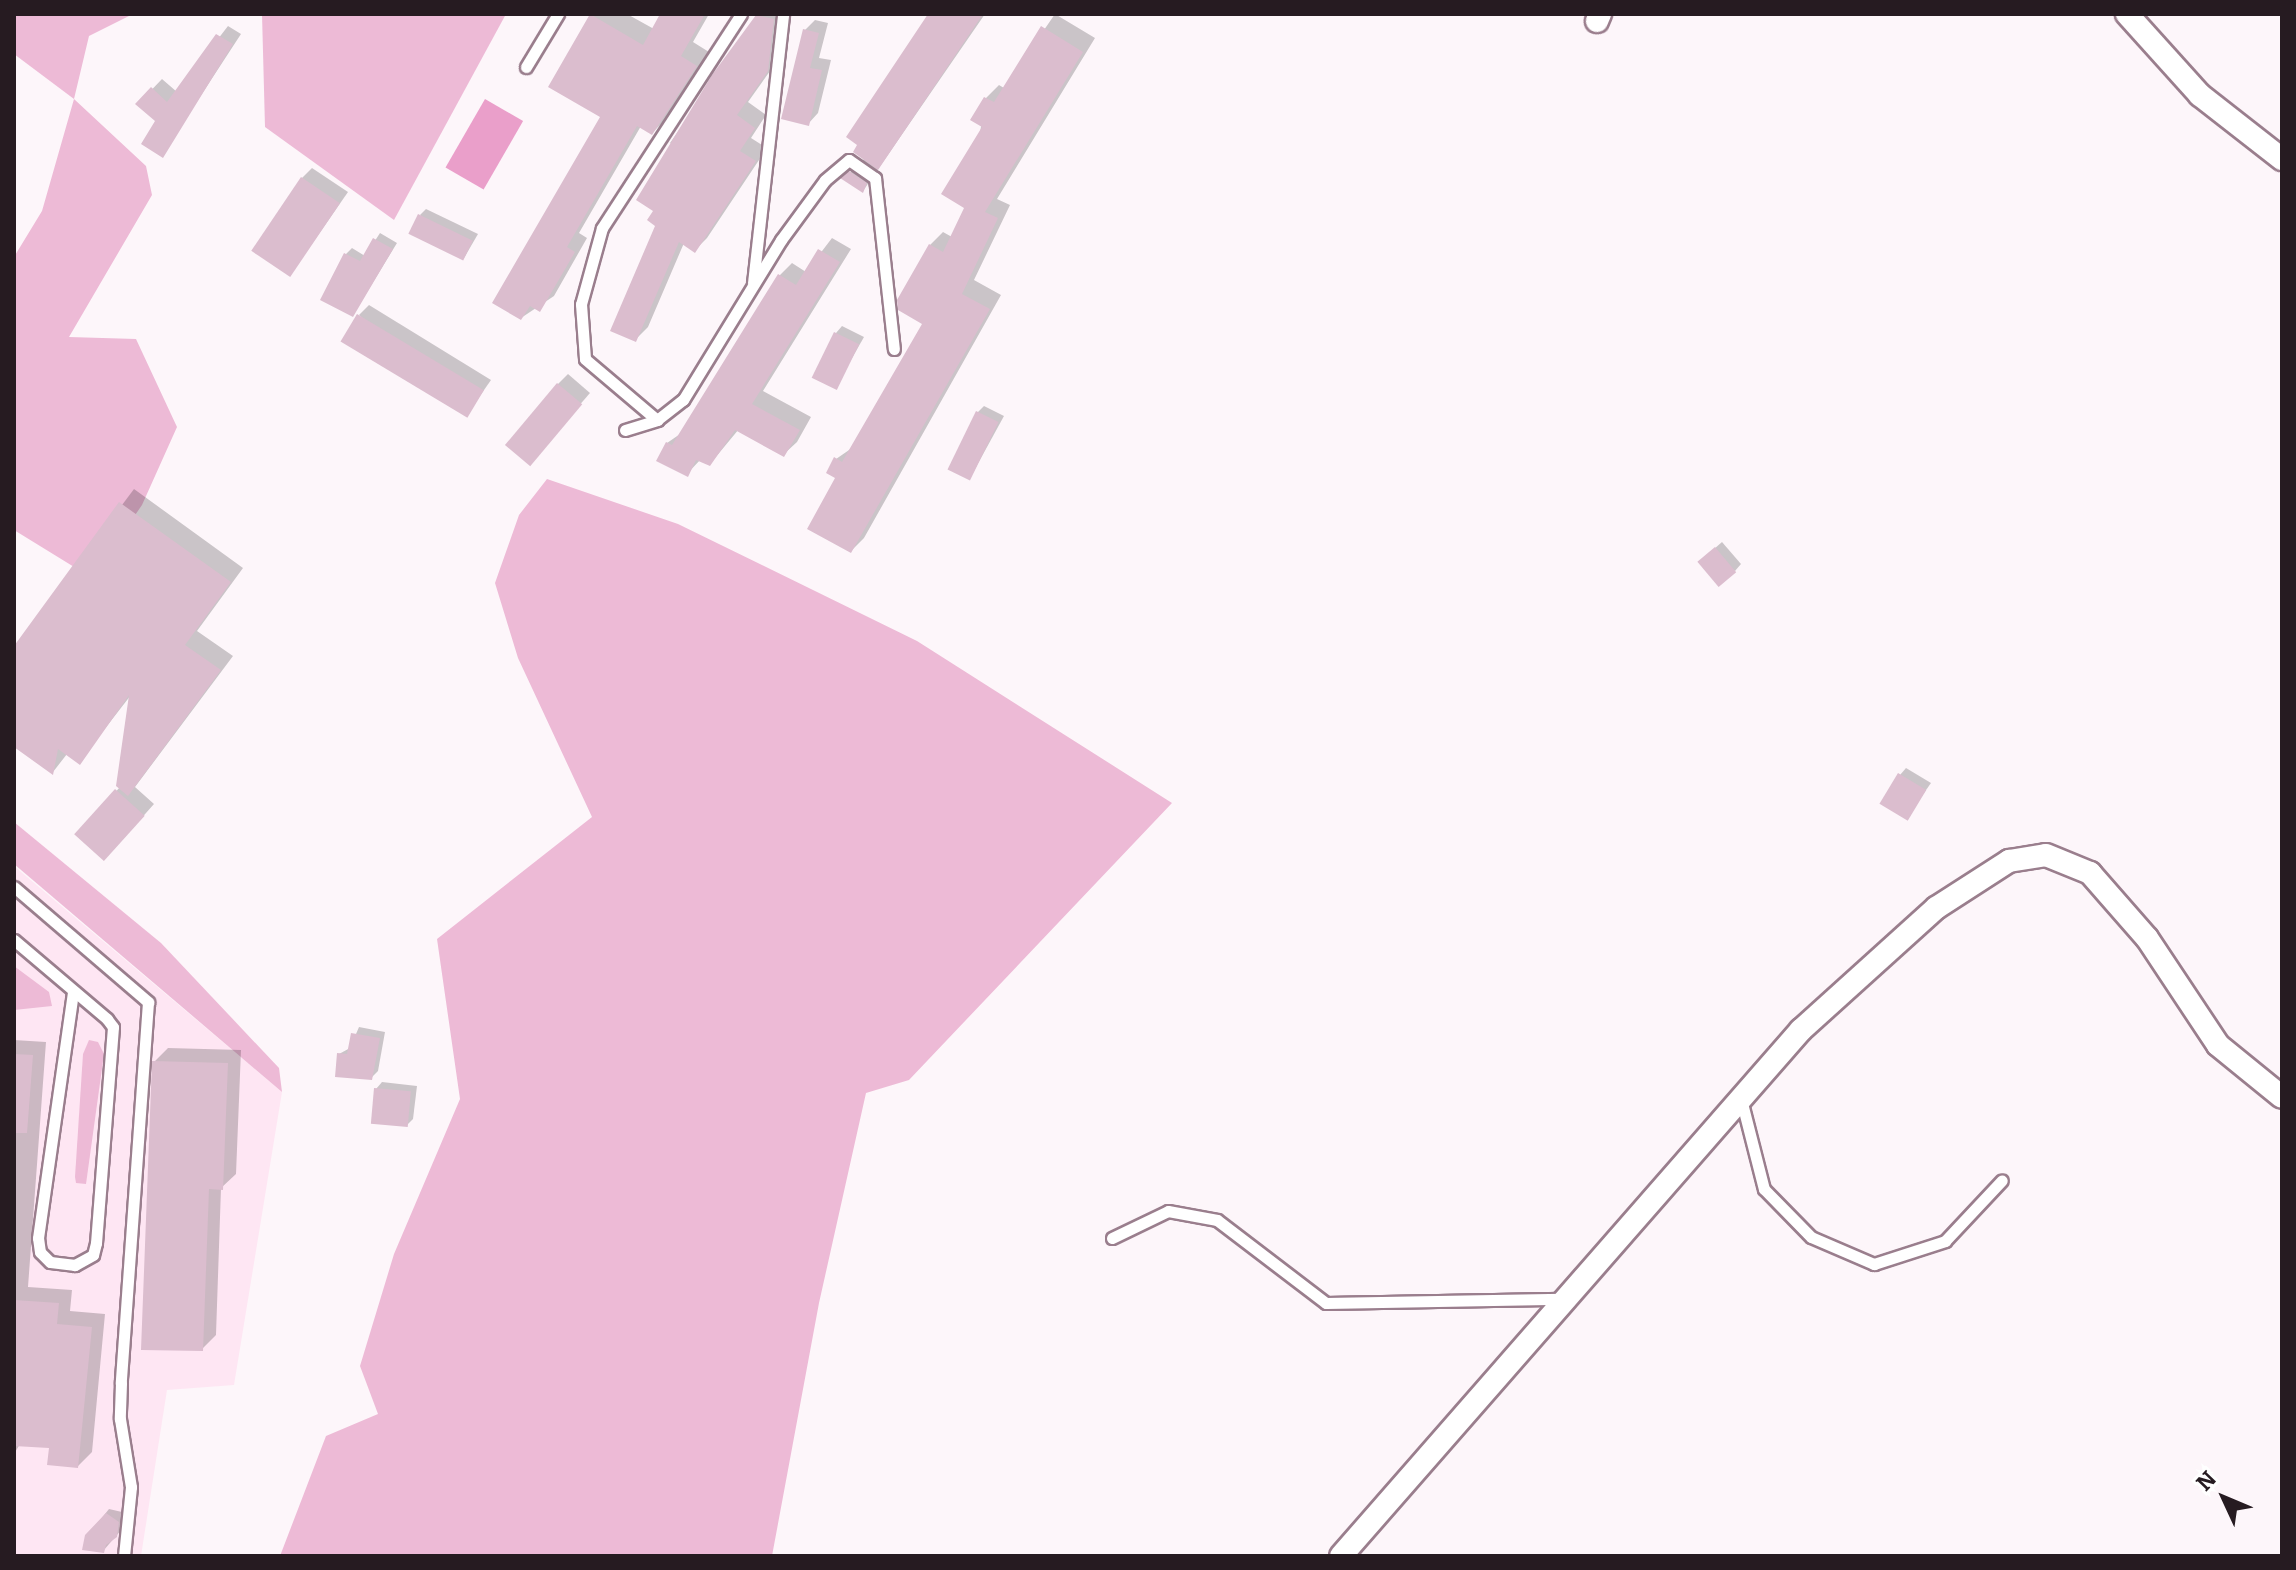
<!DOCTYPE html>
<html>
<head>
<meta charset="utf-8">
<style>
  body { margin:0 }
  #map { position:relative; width:2296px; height:1570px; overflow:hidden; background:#fdf6fa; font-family:Bitter,serif }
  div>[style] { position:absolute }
  .built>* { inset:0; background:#fee6f3 }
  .green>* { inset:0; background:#edbad6 }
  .water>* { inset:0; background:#ea9fca; transform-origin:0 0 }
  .shadow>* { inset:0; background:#0003 }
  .building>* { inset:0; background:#dbbdce; transform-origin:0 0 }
  .roads { filter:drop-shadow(2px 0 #9a7e8d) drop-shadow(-2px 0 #9a7e8d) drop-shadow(0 2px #9a7e8d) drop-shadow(0 -2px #9a7e8d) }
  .lane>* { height:11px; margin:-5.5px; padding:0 5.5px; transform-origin:5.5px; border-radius:5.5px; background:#fff }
  .street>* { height:22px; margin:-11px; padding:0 11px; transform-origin:11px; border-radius:11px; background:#fff }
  span { translate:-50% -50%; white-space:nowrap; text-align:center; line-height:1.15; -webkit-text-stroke:6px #fff; paint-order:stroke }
  .frame { position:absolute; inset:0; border:16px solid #261b21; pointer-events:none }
  .north { position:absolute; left:2184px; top:1458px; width:80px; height:80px; -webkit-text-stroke:6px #fff; paint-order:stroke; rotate:314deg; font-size:22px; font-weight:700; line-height:32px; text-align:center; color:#261b21 }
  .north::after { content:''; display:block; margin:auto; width:28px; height:36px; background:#261b21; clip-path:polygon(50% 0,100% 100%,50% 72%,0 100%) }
</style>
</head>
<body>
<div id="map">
  <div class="built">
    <div style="clip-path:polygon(14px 866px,282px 1092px,234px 1385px,167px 1390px,141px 1556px,14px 1556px)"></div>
  </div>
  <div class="green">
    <div style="clip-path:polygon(14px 14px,133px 14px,89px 36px,74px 99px,146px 166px,152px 195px,69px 337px,136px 339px,177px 427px,142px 505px,92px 578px,14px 530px,14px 257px,42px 211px,74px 99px,14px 54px)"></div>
    <div style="clip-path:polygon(262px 14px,506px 14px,394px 220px,265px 127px)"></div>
    <div style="clip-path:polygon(547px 479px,678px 524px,917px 641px,1172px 803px,909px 1080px,866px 1093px,819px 1303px,772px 1556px,280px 1556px,326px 1436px,378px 1414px,360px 1366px,394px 1254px,460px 1099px,437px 939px,592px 817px,518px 658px,495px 583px,519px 515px)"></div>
    <div style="clip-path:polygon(14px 822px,161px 943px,279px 1068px,282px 1092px,14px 864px)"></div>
    <div style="clip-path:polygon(14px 966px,49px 992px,52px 1006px,14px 1010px)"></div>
    <div style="clip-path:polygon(89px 1040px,98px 1042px,104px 1054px,86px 1184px,76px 1183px,75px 1177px,83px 1054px)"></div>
  </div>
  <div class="water">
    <div style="left:485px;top:99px;width:44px;height:79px;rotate:30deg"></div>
  </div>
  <div class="shadow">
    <div style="clip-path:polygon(593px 14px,627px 14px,654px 29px,663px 14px,709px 14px,693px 42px,709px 52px,666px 119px,652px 133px,641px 126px,579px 233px,587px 238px,554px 296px,521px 318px,603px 116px)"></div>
    <div style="clip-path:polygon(760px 14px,784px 14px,780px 57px,748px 102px,766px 115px,751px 138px,767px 148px,707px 238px,695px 250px,684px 243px,648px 327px,636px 339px,658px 225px,656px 211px,674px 146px,670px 143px)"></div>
    <div style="clip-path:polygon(931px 14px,985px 14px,863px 191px,844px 178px,865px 158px)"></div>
    <div style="clip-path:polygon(1055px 14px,1095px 38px,997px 199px,1010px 205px,974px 280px,1001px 295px,864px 538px,851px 551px,836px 459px,852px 448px,925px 323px,930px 245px,943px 232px,952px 237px,967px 207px,986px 98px,999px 85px,1004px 88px)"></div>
    <div style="clip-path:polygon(815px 20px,828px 23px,819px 58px,831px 60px,818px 113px,808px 124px,805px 30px)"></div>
    <div style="clip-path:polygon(228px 26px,241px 34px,162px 155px,158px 121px,138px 104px,162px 79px,177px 92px)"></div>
    <div style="clip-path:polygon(312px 168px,348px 192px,291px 274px,302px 178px)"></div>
    <div style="clip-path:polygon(426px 209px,478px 234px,464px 258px,420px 215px)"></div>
    <div style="clip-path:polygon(380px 233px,397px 243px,353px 315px,346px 254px,352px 248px,365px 256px)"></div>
    <div style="clip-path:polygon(832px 238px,851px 249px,763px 391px,811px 417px,797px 442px,784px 454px,739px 429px,710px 464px,701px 459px,687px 474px,667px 443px,683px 432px,780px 275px,792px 263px,806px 272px)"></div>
    <div style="clip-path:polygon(369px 305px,491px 380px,466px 416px,359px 315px)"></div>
    <div style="clip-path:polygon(842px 326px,864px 337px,835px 388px,836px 333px)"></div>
    <div style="clip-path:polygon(568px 374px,590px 393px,538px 453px,558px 384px)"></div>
    <div style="clip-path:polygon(984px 406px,1004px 416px,970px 478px,978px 412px)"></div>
    <div style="clip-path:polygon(134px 489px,243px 568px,197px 631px,233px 656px,135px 787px,154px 804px,114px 849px,77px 834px,120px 787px,131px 695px,79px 762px,67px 754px,53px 772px,14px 744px,14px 649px)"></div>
    <div style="clip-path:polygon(1722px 542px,1741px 564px,1735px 571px,1706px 556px)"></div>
    <div style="clip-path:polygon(1906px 768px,1931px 783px,1907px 817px,1900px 775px)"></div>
    <div style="clip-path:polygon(359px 1027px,385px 1032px,378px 1071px,371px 1078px,339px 1054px,350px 1048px)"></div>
    <div style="clip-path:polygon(14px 1040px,46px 1042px,28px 1287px,72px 1290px,70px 1311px,105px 1314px,92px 1452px,78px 1466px,51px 1446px,20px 1444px,14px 1454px)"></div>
    <div style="clip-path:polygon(168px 1048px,241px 1050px,236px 1174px,221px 1188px,216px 1335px,202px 1349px,154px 1062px)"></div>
    <div style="clip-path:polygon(382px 1082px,417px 1086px,413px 1119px,407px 1125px,376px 1089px)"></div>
    <div style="clip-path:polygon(109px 1509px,122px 1512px,123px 1528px,103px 1551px,87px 1536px)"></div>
  </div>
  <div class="building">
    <div style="clip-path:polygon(590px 14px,643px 45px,660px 14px,705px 14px,681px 56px,697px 66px,652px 135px,637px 126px,567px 247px,575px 252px,540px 312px,530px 306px,521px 320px,492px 303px,600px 117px,548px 87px)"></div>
    <div style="clip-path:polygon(928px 14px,983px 14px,878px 170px,853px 152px,857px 145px,846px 137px)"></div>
    <div style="clip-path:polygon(756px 15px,774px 19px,768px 71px,737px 115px,755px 128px,740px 151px,756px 161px,695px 253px,679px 242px,636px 342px,610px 331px,655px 226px,647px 220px,653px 211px,636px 200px,712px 75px)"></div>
    <div style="clip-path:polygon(1041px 26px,1083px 52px,985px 212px,998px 218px,962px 294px,990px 309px,851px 553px,807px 529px,835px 478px,826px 473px,834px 457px,842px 462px,922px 324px,898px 310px,897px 300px,929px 244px,943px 252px,964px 208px,941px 194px,982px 127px,970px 120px,984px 97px,994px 102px)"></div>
    <div style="clip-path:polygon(803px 29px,819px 33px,810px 68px,822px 70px,809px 126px,781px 119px)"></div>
    <div style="clip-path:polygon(216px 34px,233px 44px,163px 158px,141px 144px,155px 121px,135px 104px,151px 87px,167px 102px)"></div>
    <div style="clip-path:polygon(849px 171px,867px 183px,863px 193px,840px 178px)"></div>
    <div style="left:301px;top:177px;width:47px;height:89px;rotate:34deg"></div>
    <div style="left:418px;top:214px;width:61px;height:22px;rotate:26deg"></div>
    <div style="clip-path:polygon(373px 238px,393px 249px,353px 317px,320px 300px,344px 253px,360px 261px)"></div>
    <div style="clip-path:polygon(818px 249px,840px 262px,752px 404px,800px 430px,784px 457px,735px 430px,710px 466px,696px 460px,688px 477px,656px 461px,666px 442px,672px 445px,778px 274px,796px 285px)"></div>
    <div style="left:357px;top:314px;width:148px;height:32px;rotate:31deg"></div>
    <div style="left:834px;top:332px;width:28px;height:51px;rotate:26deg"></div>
    <div style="left:557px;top:383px;width:33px;height:81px;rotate:40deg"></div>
    <div style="left:976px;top:411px;width:25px;height:65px;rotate:26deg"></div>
    <div style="clip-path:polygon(119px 502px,231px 582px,185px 645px,221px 670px,128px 796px,116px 786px,129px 695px,80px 765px,58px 749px,53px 775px,14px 747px,14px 646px)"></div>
    <div style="left:1715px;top:547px;width:33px;height:23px;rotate:50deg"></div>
    <div style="left:1898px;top:773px;width:33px;height:36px;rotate:31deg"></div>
    <div style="left:115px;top:789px;width:40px;height:61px;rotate:42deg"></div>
    <div style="clip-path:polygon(351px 1033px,380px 1038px,372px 1080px,335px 1077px,337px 1053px,347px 1054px)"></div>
    <div style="clip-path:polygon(14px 1054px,33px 1055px,27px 1133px,14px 1133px)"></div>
    <div style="clip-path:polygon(152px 1061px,228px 1063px,223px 1190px,209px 1189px,203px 1351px,141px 1350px)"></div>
    <div style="left:374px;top:1088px;width:37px;height:36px;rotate:5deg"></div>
    <div style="clip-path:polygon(14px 1300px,59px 1303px,57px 1324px,92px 1327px,78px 1468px,47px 1465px,49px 1448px,14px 1446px)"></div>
    <div style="clip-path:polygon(106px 1513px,119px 1522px,117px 1537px,106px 1545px,104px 1553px,82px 1550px,85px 1535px)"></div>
  </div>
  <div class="roads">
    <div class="lane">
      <div style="left:741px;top:14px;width:255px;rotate:123deg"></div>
      <div style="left:602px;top:228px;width:79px;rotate:105.4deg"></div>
      <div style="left:581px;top:304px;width:55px;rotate:85.8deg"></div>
      <div style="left:585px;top:359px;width:94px;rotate:40.3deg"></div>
      <div style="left:657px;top:420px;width:33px;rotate:-38deg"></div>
      <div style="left:683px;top:400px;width:188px;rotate:-58.5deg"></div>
      <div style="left:781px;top:240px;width:74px;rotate:-53.7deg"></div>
      <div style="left:825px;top:180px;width:31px;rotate:-40deg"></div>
      <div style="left:849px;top:160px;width:32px;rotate:35deg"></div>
      <div style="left:875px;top:178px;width:172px;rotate:83.7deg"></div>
      <div style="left:526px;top:67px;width:62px;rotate:-58.9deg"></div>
      <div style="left:753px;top:283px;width:271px;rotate:-83.6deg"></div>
      <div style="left:625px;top:430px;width:34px;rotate:-17deg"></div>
      <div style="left:14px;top:887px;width:177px;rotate:40.6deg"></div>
      <div style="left:148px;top:1002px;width:382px;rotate:94.1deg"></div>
      <div style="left:121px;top:1383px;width:36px;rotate:92deg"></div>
      <div style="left:120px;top:1419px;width:69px;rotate:80.8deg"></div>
      <div style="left:131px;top:1487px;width:69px;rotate:95.8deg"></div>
      <div style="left:14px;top:940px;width:122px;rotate:40.3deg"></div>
      <div style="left:107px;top:1019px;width:10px;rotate:53deg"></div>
      <div style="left:113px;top:1027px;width:217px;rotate:94.5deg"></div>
      <div style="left:96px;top:1243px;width:12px;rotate:104deg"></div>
      <div style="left:93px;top:1255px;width:21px;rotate:151deg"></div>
      <div style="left:75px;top:1265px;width:25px;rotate:-173deg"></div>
      <div style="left:50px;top:1262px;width:14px;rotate:-135deg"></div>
      <div style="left:40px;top:1252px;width:14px;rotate:-98deg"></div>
      <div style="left:38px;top:1238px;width:249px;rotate:-81.9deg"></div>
      <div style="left:1741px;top:1099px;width:93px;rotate:75.7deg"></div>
      <div style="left:1764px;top:1189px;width:67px;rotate:45.6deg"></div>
      <div style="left:1811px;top:1237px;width:69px;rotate:23.2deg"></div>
      <div style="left:1874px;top:1264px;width:75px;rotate:-17.9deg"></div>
      <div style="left:1945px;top:1241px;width:83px;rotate:-46.9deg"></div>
      <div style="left:1112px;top:1238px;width:62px;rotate:-25.7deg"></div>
      <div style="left:1168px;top:1211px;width:50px;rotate:10.4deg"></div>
      <div style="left:1217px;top:1220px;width:137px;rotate:37.3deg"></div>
      <div style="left:1326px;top:1303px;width:237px;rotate:-1deg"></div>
    </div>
    <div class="street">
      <div style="left:2127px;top:14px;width:109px;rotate:48deg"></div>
      <div style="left:2200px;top:95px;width:104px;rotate:38deg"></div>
      <div style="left:1597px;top:21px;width:8px;rotate:-67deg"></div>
      <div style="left:1341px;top:1556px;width:699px;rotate:-48.83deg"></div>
      <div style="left:1801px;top:1030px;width:182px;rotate:-42.1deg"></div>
      <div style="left:1936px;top:908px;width:87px;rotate:-32.8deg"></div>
      <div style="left:2009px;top:861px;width:37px;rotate:-9deg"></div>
      <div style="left:2046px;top:855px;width:48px;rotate:22.2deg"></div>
      <div style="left:2090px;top:873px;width:86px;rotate:48.8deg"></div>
      <div style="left:2147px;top:938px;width:128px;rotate:56.4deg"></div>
      <div style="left:2218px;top:1045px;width:82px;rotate:39.1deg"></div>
    </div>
  </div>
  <div class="frame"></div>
  <div class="north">N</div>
</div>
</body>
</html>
